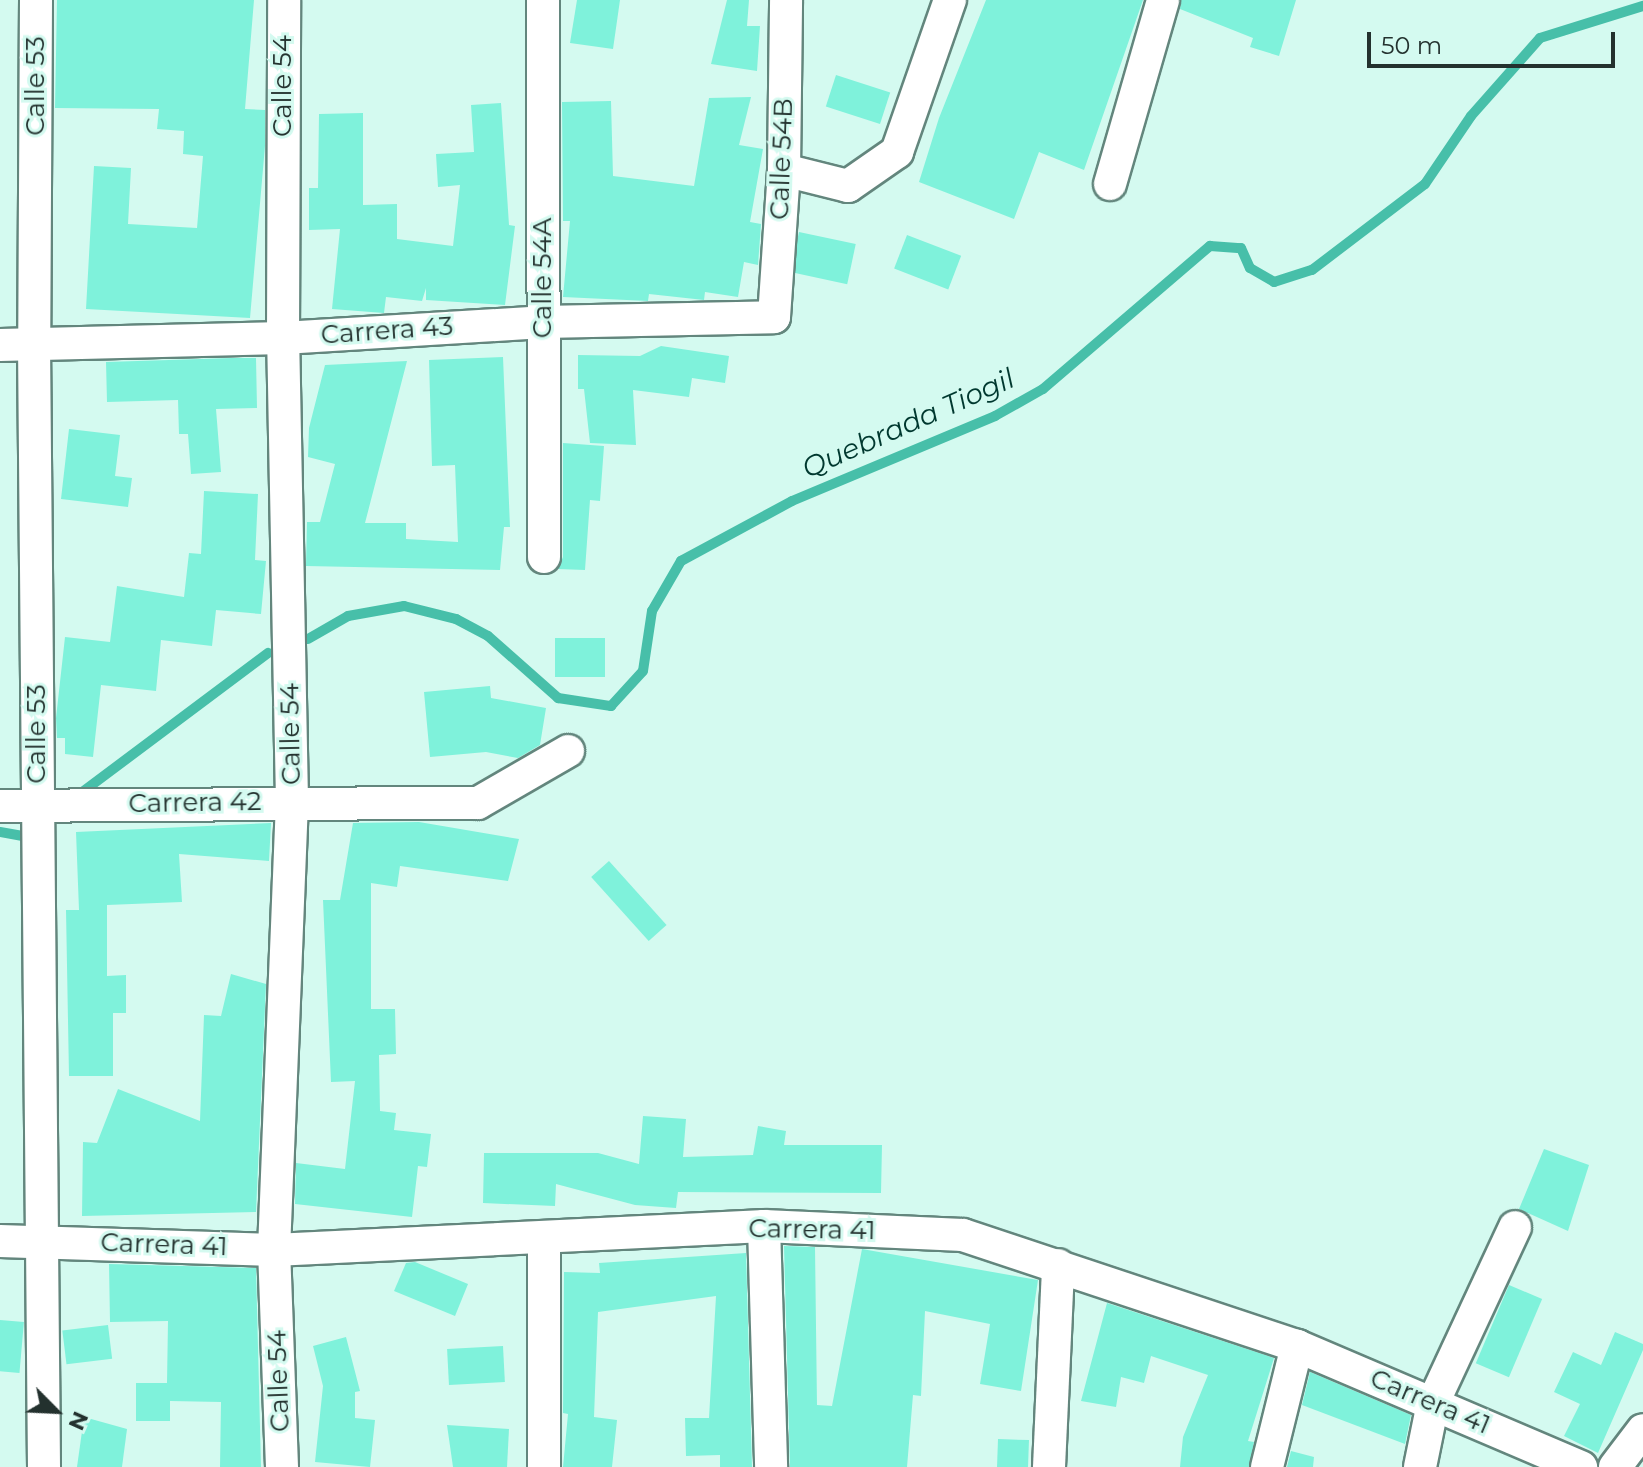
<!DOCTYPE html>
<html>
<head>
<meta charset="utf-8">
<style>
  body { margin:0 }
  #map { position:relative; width:1643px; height:1467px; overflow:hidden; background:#d4faf0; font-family:Montserrat,sans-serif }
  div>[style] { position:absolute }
  .stream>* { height:10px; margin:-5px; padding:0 5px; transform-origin:5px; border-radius:5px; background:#47bfa9 }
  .building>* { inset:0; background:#7ff2db; transform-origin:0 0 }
  .roads { filter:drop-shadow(2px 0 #63867d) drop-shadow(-2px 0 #63867d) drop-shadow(0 2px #63867d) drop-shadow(0 -2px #63867d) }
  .minor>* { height:32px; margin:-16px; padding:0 16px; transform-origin:16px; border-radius:16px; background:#fff }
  span { translate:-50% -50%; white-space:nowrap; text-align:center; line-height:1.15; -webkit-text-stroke:6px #d4faf0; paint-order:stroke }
  .street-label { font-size:26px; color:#23312e }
  .water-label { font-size:28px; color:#00382f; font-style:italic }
  .north { position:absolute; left:16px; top:1371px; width:80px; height:80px; -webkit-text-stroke:6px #d4faf0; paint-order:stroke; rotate:114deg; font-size:22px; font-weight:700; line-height:32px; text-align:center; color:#23312e }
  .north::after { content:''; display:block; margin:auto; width:28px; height:36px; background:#23312e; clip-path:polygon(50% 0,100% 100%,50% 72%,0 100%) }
  .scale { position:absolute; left:1367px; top:32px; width:248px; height:36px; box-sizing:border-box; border:4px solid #23312e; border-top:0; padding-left:10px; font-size:24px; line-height:28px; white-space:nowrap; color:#23312e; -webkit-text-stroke:6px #d4faf0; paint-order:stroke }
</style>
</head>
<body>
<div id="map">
  <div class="stream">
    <div style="left:308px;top:639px;width:46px;rotate:-29.9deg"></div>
    <div style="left:348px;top:616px;width:57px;rotate:-10.1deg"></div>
    <div style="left:404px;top:606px;width:54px;rotate:14deg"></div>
    <div style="left:456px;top:619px;width:36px;rotate:28deg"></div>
    <div style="left:488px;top:636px;width:94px;rotate:41.5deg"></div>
    <div style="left:558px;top:698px;width:54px;rotate:8.6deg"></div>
    <div style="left:611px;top:706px;width:47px;rotate:-47.6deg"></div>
    <div style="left:643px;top:671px;width:61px;rotate:-81.5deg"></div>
    <div style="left:652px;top:611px;width:58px;rotate:-59.9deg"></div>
    <div style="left:681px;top:561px;width:126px;rotate:-28.4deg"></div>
    <div style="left:792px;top:501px;width:220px;rotate:-22.7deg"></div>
    <div style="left:995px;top:416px;width:55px;rotate:-29.4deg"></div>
    <div style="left:1043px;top:389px;width:220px;rotate:-40.6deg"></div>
    <div style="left:1210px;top:246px;width:31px;rotate:4deg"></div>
    <div style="left:1241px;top:248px;width:22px;rotate:66deg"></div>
    <div style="left:1250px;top:268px;width:28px;rotate:30deg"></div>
    <div style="left:1274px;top:282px;width:40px;rotate:-18deg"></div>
    <div style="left:1312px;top:270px;width:142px;rotate:-37.3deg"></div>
    <div style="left:1425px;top:184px;width:82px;rotate:-55.9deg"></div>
    <div style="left:1471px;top:116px;width:104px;rotate:-48.5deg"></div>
    <div style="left:1540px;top:38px;width:108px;rotate:-17.3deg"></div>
    <div style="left:81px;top:793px;width:234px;rotate:-36.8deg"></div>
    <div style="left:0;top:832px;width:23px;rotate:10deg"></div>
  </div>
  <div class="building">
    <div style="clip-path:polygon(57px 0,254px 0,245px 109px,265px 110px,265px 146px,250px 318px,86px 309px,94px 166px,131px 168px,128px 224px,197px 228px,203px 156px,183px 154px,184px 131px,157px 129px,159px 109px,55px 108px)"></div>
    <div style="clip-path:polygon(577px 0,620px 0,613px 49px,570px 43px)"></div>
    <div style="clip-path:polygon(727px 0,749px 0,747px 26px,760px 26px,757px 71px,711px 64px)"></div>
    <div style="clip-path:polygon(986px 0,1143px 0,1084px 170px,1039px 152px,1014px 219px,919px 182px,939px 118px)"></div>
    <div style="clip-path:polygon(1181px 0,1296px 0,1279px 56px,1250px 47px,1253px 38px,1180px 9px)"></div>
    <div style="left:836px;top:75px;width:57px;height:33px;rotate:18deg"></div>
    <div style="clip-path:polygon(751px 97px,739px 145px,763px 149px,750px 222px,761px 224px,758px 265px,744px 262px,738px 297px,705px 292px,704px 300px,649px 294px,648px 301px,563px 297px,570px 221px,563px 221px,562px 102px,611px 101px,613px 176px,694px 186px,709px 98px)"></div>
    <div style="clip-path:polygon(501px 103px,509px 225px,515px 226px,505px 305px,426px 300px,426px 288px,422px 301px,386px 297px,384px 313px,332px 309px,340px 229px,309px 230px,309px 188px,318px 188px,319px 114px,363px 113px,363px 205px,397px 204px,397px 239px,453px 246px,460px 185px,438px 187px,436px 154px,474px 152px,471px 105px)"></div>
    <div style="left:799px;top:232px;width:58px;height:41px;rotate:12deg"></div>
    <div style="left:907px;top:235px;width:58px;height:36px;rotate:21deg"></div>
    <div style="clip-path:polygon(661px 346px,729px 356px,725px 383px,692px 378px,689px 397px,633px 390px,636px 445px,590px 443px,584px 389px,578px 389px,578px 355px,640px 356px)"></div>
    <div style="clip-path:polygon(503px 357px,510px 527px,504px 527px,500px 570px,306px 566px,307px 522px,320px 522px,335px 464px,308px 457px,309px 428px,325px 365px,407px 361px,365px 523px,406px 523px,406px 539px,458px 542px,455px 465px,432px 466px,429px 360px)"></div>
    <div style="clip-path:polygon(232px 358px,256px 358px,257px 408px,216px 409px,221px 472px,191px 474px,188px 434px,179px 434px,178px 400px,107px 402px,106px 362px)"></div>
    <div style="clip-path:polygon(69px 429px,120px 435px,115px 476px,132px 478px,128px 507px,61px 499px)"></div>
    <div style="clip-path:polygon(563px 443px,604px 446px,600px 501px,590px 500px,585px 570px,558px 569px,563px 557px)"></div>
    <div style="clip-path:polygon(204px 491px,258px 494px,255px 560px,266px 561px,261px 614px,216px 610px,212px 646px,161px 640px,156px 691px,101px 685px,93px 757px,65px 754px,65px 738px,57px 738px,56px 718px,65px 637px,110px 642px,117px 586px,184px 597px,189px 553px,201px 554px)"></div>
    <div style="left:555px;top:638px;width:50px;height:39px"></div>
    <div style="clip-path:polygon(490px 686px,491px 698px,546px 708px,540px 745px,518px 758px,486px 752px,430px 757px,424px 692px)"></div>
    <div style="clip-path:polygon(419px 822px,519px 839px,508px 881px,400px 866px,397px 887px,371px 883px,371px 1009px,395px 1009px,396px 1054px,379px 1055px,380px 1111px,396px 1113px,394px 1130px,431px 1134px,427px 1167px,418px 1166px,412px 1217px,295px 1204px,296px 1163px,345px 1169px,355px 1081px,331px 1082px,323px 900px,340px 900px,353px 823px)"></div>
    <div style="clip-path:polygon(271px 823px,269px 861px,179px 854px,182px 902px,107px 905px,107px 976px,126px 975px,126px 1013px,113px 1013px,113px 1076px,69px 1076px,66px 910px,79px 910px,76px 832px)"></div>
    <div style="left:609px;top:861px;width:86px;height:24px;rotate:48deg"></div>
    <div style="clip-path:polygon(231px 974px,266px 984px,256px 1212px,82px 1216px,83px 1142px,97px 1143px,118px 1089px,200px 1121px,204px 1015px,221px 1016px)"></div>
    <div style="clip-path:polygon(643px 1116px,686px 1119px,683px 1157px,753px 1155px,758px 1126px,786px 1131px,784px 1145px,882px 1145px,881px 1193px,678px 1192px,676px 1208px,635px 1205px,556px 1184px,555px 1206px,483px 1203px,484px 1153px,598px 1153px,639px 1164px)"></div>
    <div style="clip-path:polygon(1544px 1149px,1589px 1165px,1568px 1231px,1519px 1209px)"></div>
    <div style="clip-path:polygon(784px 1246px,815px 1247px,817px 1405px,832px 1406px,862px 1249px,1038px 1280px,1021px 1391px,980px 1384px,990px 1324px,925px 1311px,921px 1396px,913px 1395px,907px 1467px,790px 1467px)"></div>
    <div style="clip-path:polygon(746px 1253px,752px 1467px,720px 1467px,720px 1455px,686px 1456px,685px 1418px,709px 1418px,716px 1296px,598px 1312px,594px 1417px,617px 1420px,612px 1467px,563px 1467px,568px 1414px,563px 1413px,564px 1272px,600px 1273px,599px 1263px)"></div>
    <div style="clip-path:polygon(415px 1262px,468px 1284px,455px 1316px,394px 1291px,406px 1263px)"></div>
    <div style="clip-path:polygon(109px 1264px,256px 1268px,261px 1467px,220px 1467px,221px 1402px,170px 1401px,170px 1421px,136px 1421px,136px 1383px,167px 1383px,168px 1321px,110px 1322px)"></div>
    <div style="left:1509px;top:1285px;width:36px;height:85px;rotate:23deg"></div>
    <div style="clip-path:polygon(1107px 1303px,1274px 1358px,1248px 1441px,1254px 1442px,1249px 1467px,1180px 1467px,1183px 1437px,1208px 1375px,1151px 1356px,1144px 1383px,1121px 1377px,1116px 1407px,1081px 1401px)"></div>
    <div style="left:0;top:1320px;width:24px;height:51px;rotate:5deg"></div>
    <div style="left:108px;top:1325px;width:34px;height:46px;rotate:83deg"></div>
    <div style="clip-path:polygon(1615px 1332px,1643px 1344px,1643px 1350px,1598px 1453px,1564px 1436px,1580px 1404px,1554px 1392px,1573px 1352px,1601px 1365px)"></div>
    <div style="clip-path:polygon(346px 1337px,360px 1391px,355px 1392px,355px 1418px,375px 1420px,370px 1467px,315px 1462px,323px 1386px,313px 1346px)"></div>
    <div style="left:503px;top:1346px;width:36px;height:56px;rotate:87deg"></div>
    <div style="clip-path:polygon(1310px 1372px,1411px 1415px,1405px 1444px,1302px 1405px)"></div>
    <div style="clip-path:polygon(84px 1417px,127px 1429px,122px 1467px,77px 1467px)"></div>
    <div style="clip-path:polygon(447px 1425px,509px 1429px,507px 1467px,453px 1467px)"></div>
    <div style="left:998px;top:1439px;width:31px;height:28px;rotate:2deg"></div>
    <div style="clip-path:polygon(1291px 1451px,1314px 1457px,1313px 1467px,1287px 1467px)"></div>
  </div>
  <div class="roads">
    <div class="minor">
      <div style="left:36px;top:0;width:343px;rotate:90.3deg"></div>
      <div style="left:34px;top:343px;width:1124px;rotate:89.49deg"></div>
      <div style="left:543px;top:0;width:557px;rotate:89.9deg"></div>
      <div style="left:784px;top:170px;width:66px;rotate:14deg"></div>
      <div style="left:848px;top:186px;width:60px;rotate:-34.8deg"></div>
      <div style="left:897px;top:152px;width:161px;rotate:-70.8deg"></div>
      <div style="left:1110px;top:184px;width:191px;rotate:-73.9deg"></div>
      <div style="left:0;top:345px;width:283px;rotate:-1.4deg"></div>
      <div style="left:283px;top:338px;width:260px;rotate:-3.5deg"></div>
      <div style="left:543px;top:322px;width:231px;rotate:-1.2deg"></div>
      <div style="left:774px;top:317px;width:147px;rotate:-86.1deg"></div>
      <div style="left:784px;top:170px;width:170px;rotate:-89.3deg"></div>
      <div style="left:0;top:806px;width:478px;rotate:-0.4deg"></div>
      <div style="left:478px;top:803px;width:104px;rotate:-30deg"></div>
      <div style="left:764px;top:1226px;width:241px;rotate:88.3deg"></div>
      <div style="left:544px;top:1240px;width:227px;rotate:90deg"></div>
      <div style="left:0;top:1241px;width:274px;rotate:1.9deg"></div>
      <div style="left:274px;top:1250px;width:491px;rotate:-2.8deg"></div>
      <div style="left:764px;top:1226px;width:199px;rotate:2.6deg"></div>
      <div style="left:963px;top:1235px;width:352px;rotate:18.4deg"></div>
      <div style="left:1297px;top:1346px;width:309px;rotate:23.1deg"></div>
      <div style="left:282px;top:1467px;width:217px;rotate:-92.1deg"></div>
      <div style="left:274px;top:1250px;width:449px;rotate:-87.7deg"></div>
      <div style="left:292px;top:801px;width:463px;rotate:-91.1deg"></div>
      <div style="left:283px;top:338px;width:338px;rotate:-89.8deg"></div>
      <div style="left:1049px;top:1467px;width:202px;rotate:-87.4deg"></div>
      <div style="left:1267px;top:1467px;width:125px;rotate:-76.1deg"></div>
      <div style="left:1420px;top:1467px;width:65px;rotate:-78.5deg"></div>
      <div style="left:1433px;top:1403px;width:194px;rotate:-65deg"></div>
      <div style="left:1615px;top:1467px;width:46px;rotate:-52.9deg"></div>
    </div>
  </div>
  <div class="street-label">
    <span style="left:36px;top:86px;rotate:-90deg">Calle 53</span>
    <span style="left:283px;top:86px;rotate:-90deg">Calle 54</span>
    <span style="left:782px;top:159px;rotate:-88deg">Calle 54B</span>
    <span style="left:543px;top:278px;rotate:-90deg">Calle 54A</span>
    <span style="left:387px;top:331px;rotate:-4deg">Carrera 43</span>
    <span style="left:37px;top:734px;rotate:-90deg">Calle 53</span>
    <span style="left:291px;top:734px;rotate:-91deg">Calle 54</span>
    <span style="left:195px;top:803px;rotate:-1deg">Carrera 42</span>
    <span style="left:812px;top:1230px;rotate:1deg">Carrera 41</span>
    <span style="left:164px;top:1245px;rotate:2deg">Carrera 41</span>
    <span style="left:279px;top:1381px;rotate:-92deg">Calle 54</span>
    <span style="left:1430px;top:1402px;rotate:23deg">Carrera 41</span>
  </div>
  <div class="water-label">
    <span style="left:908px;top:423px;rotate:-24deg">Quebrada Tiogil</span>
  </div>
  <div class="north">N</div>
  <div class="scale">50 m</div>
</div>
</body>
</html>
